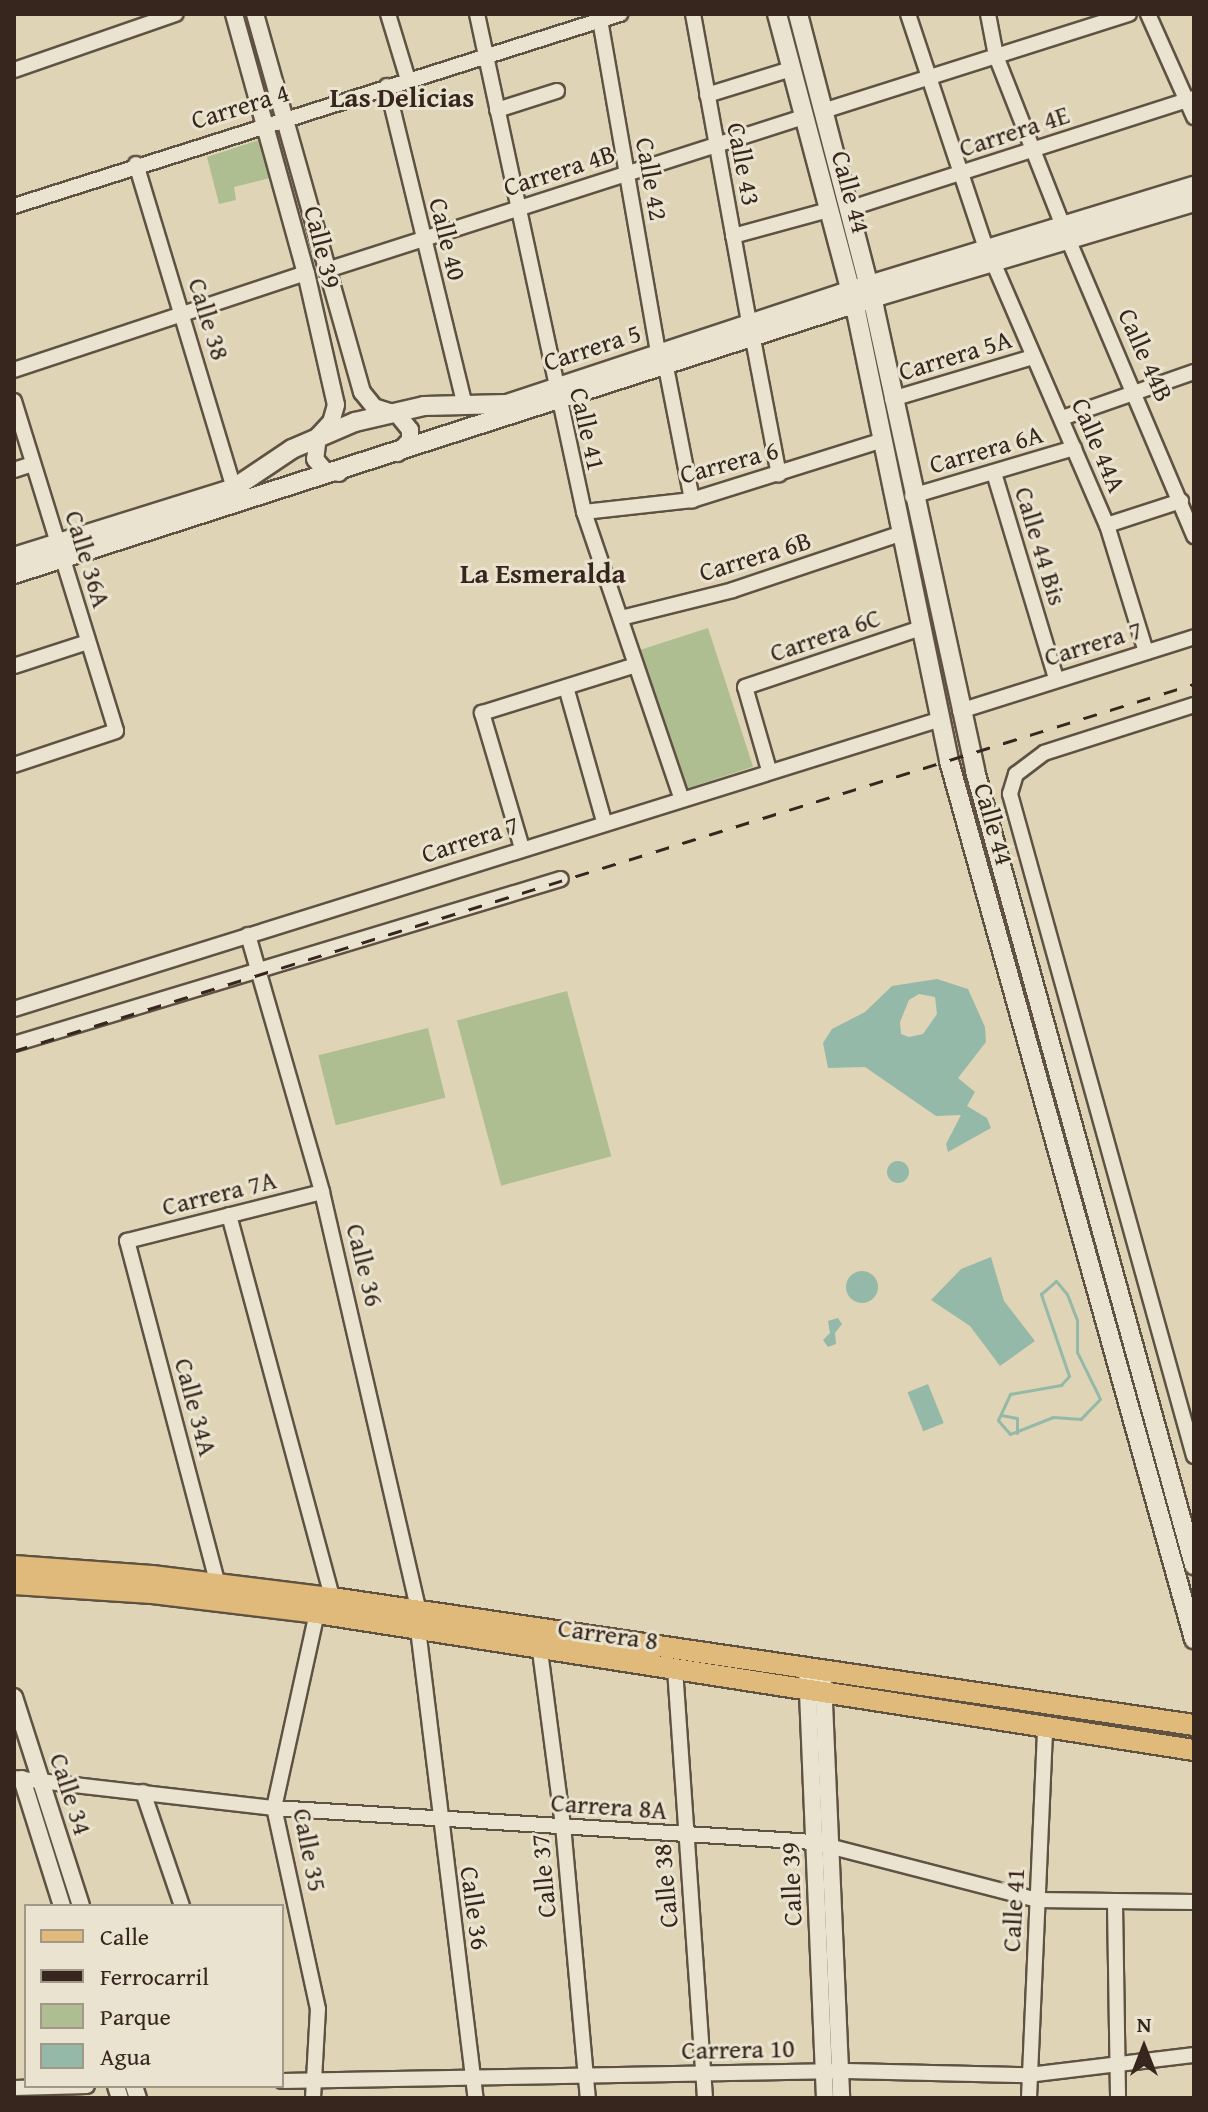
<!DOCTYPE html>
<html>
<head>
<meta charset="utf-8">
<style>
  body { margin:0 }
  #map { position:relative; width:1208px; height:2112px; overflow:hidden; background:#dfd4b5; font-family:"Gentium Book Plus",serif }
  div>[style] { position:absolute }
  .green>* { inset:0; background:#aebe91; transform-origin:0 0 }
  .water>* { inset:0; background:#95b9a8; transform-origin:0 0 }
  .round { border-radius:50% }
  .stream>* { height:3px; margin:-1.5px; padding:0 1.5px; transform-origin:1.5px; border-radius:1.5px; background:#95b9a8 }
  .roads { filter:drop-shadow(2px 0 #605243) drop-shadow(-2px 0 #605243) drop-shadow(0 2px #605243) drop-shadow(0 -2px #605243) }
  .minor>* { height:14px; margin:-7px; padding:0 7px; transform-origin:7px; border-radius:7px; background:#eae3cf }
  .tertiary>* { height:16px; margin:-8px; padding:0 8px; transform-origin:8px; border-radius:8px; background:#eae3cf }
  .secondary>* { height:18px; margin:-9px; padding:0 9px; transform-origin:9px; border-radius:9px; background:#eae3cf }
  .primary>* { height:20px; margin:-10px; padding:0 10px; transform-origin:10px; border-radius:10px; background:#e0ba7a }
  .rail>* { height:3px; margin-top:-1.5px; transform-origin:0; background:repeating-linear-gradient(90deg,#36261d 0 14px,transparent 0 28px) }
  span { translate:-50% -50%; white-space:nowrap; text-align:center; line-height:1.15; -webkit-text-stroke:6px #eae3cf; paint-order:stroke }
  .street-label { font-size:26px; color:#36261d }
  .neighbourhood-label { font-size:28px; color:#36261d; font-weight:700 }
  .frame { position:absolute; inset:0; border:16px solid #36261d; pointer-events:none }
  .legend { position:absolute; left:24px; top:1904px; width:260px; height:184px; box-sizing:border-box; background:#eae3cf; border:2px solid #a29788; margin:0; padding:10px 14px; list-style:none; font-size:24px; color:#36261d }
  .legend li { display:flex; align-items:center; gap:16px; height:40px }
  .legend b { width:40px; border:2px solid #a29788 }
  .north { position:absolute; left:1104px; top:2008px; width:80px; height:80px; -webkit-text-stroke:6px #eae3cf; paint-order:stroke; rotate:0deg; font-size:22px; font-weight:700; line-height:32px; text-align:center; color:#36261d }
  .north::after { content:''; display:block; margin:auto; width:28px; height:36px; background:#36261d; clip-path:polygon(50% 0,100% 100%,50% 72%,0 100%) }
</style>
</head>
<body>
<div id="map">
  <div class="green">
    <div style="clip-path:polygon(259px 140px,270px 178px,234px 187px,236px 200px,219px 204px,207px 157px)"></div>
    <div style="left:708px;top:628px;width:146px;height:74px;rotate:72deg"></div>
    <div style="left:567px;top:991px;width:171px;height:114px;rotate:75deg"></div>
    <div style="left:428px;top:1028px;width:72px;height:113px;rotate:76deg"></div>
  </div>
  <div class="water">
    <div style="clip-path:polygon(evenodd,937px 979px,968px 989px,985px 1027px,986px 1042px,958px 1078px,975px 1092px,967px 1106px,987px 1118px,991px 1128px,948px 1152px,946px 1144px,961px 1115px,936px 1116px,865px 1067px,828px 1068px,823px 1043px,832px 1029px,865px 1012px,892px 986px,937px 979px,919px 994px,935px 997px,937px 1014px,923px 1034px,909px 1037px,901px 1034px,900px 1022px,909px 1000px,919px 994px)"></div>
    <div class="round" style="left:887px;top:1161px;width:22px;height:22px"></div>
    <div style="clip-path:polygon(991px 1257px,1004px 1301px,1035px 1341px,1000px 1366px,970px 1326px,931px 1300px,961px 1269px)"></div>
    <div class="round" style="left:846px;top:1271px;width:32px;height:32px"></div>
    <div style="clip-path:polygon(838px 1318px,842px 1324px,835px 1333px,836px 1344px,828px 1347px,823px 1340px,830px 1333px,828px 1321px)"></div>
    <div style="left:928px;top:1384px;width:42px;height:22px;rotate:68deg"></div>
  </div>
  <div class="stream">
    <div style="left:1056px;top:1281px;width:17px;rotate:50deg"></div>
    <div style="left:1067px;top:1294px;width:28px;rotate:69deg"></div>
    <div style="left:1077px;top:1320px;width:32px;rotate:90deg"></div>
    <div style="left:1077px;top:1352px;width:52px;rotate:63.9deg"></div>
    <div style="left:1100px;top:1399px;width:28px;rotate:134deg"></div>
    <div style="left:1081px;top:1419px;width:28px;rotate:-176deg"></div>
    <div style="left:1053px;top:1417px;width:46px;rotate:158.4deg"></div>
    <div style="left:1010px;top:1434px;width:18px;rotate:-131deg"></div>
    <div style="left:998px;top:1420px;width:29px;rotate:-65deg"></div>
    <div style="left:1010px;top:1394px;width:52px;rotate:-10deg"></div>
    <div style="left:1061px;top:1385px;width:12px;rotate:-48deg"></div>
    <div style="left:1069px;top:1376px;width:87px;rotate:-108.9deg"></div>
    <div style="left:1041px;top:1294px;width:20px;rotate:-41deg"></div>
    <div style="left:1001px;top:1415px;width:16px;rotate:11deg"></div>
    <div style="left:1017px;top:1418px;width:15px;rotate:90deg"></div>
  </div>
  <div class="roads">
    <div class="minor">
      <div style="left:388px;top:14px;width:69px;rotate:73.1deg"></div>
      <div style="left:477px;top:14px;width:509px;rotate:77.87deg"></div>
      <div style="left:584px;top:512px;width:301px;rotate:71.2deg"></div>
      <div style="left:599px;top:14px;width:344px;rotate:80.1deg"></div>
      <div style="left:693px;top:14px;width:314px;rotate:79.7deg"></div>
      <div style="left:908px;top:14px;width:248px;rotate:71.6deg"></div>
      <div style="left:988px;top:14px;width:43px;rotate:79.2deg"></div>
      <div style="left:996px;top:56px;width:183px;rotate:68.5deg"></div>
      <div style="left:1148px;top:14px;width:113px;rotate:65.9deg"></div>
      <div style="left:14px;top:70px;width:171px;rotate:-19.1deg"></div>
      <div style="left:387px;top:86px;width:326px;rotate:76.3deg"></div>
      <div style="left:707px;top:95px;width:88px;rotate:-17.2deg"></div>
      <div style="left:497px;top:110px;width:63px;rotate:-17.6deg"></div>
      <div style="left:823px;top:111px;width:321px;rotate:-17.6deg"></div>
      <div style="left:136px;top:164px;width:338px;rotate:73.2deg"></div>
      <div style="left:14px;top:206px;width:636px;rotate:-17.58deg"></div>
      <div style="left:848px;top:209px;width:363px;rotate:-17.8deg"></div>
      <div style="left:733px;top:236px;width:98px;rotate:-15.3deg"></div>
      <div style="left:1068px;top:239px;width:323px;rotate:67deg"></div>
      <div style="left:993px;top:262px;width:287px;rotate:66.6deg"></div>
      <div style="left:1107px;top:525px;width:133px;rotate:72.9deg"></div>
      <div style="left:330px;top:269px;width:498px;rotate:-17.8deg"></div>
      <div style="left:753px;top:339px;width:138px;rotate:79.2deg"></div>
      <div style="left:666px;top:367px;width:136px;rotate:78.9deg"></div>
      <div style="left:14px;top:370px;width:308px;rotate:-18.4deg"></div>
      <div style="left:892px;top:399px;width:147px;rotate:-16.6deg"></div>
      <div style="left:14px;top:401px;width:345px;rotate:72.8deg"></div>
      <div style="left:116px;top:731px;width:108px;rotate:161.6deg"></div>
      <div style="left:1062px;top:418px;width:140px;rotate:-19.2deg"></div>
      <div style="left:14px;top:470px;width:20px;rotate:-18deg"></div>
      <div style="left:994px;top:473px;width:215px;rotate:73.2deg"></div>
      <div style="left:912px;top:496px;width:169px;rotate:-16.5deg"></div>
      <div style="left:584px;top:512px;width:109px;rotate:-6.3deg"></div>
      <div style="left:692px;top:500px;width:200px;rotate:-17.4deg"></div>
      <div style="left:1107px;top:525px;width:78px;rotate:-18deg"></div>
      <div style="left:621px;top:618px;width:115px;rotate:-14deg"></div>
      <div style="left:733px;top:590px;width:178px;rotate:-18.6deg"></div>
      <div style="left:14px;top:666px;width:78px;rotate:-18deg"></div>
      <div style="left:566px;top:687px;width:139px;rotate:74.2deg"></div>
      <div style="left:1194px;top:705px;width:157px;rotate:162.3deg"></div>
      <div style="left:1044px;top:753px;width:35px;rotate:143deg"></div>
      <div style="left:1016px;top:774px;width:21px;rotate:107deg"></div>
      <div style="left:1010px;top:794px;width:687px;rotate:74.47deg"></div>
      <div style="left:960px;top:711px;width:245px;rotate:-17.5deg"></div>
      <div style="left:769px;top:770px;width:86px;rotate:-106.1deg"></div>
      <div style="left:745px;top:687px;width:186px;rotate:-18.5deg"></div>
      <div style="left:522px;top:848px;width:141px;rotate:-106.5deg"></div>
      <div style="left:482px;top:713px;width:161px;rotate:-17.3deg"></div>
      <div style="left:248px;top:935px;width:267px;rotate:73.9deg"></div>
      <div style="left:322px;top:1192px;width:431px;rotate:77deg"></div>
      <div style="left:14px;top:1009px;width:971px;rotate:-17.37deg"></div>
      <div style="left:14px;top:1044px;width:571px;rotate:-16.79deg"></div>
      <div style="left:229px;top:1215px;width:397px;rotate:74.9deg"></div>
      <div style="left:218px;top:1585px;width:356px;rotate:-104.8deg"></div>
      <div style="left:127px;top:1241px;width:201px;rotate:-14.1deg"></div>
      <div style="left:418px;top:1629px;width:473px;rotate:83deg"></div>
      <div style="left:540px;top:1651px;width:176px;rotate:82.5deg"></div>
      <div style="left:563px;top:1825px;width:274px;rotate:84.8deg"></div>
      <div style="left:675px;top:1669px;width:430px;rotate:86deg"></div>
      <div style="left:14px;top:1778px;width:262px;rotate:6.6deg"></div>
      <div style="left:274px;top:1808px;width:540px;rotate:3.61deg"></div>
      <div style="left:813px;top:1842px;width:231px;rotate:14.5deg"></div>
      <div style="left:1037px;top:1900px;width:157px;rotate:0.7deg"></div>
      <div style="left:143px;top:1792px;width:120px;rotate:71.1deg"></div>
      <div style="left:1115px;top:1904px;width:194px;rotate:89.1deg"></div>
      <div style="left:282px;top:2081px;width:564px;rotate:-1.02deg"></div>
      <div style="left:846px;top:2071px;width:182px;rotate:1.3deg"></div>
      <div style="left:1028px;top:2075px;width:167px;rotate:-6.9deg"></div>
      <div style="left:14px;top:2088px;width:73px;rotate:-1.6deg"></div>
      <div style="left:313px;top:2098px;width:89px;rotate:-86.8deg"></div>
      <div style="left:318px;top:2009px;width:206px;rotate:-102.3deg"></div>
      <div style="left:274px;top:1808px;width:200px;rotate:-77.6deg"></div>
      <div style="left:1029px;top:2098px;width:373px;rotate:-87.5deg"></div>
    </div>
    <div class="tertiary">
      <div style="left:234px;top:14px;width:269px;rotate:74.5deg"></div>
      <div style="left:306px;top:273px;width:135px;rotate:77.2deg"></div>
      <div style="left:336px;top:405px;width:18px;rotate:106deg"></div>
      <div style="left:331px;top:422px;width:19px;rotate:133deg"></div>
      <div style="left:318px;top:436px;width:23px;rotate:97deg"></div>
      <div style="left:315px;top:459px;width:16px;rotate:50deg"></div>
      <div style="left:325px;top:471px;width:14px;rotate:8deg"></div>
      <div style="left:255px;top:14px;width:393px;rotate:74.2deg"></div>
      <div style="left:362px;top:392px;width:19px;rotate:51deg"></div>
      <div style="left:374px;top:407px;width:25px;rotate:18deg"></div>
      <div style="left:398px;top:415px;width:19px;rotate:51deg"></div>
      <div style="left:410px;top:430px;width:10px;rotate:90deg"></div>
      <div style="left:410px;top:440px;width:18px;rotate:133deg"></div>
      <div style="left:807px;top:1669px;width:429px;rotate:87.6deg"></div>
      <div style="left:823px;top:1680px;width:418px;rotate:87.5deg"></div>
      <div style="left:14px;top:1697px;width:219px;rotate:72.2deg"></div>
      <div style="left:22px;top:1779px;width:133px;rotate:72.5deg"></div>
      <div style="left:116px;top:2086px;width:13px;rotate:72deg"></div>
      <div style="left:134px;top:2086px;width:13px;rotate:72deg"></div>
    </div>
    <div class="secondary">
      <div style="left:777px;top:14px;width:307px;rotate:75.1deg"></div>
      <div style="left:856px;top:311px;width:460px;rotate:78.3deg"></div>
      <div style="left:949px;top:761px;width:912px;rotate:74.41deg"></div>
      <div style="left:798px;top:14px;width:302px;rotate:75.4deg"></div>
      <div style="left:874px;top:306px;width:476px;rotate:77.7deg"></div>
      <div style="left:975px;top:771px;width:824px;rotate:74.58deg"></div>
      <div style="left:14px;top:557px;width:231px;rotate:-17.4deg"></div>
      <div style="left:234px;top:488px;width:70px;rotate:-33.9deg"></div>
      <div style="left:292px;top:449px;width:69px;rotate:-23.2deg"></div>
      <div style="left:355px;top:422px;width:71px;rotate:-13.1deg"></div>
      <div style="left:424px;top:406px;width:83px;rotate:-1.4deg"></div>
      <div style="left:507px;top:404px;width:354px;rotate:-18.3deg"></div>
      <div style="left:843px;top:293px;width:367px;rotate:-17deg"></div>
      <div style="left:14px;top:574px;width:909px;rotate:-17.82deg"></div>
      <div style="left:879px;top:296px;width:329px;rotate:-16.6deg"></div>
    </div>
    <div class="primary">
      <div style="left:14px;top:1566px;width:138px;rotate:4.1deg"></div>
      <div style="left:152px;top:1576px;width:181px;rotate:7deg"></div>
      <div style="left:332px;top:1598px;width:871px;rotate:8.38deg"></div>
      <div style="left:14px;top:1584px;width:138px;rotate:3.7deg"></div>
      <div style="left:152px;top:1593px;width:166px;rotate:6.9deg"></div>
      <div style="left:317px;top:1613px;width:888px;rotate:8.88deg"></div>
    </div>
  </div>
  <div class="rail">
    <div style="left:14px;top:1051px;width:1236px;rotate:-17.28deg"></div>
  </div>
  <div class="street-label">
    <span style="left:240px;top:106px;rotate:-17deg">Carrera 4</span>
    <span style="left:1014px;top:131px;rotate:-18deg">Carrera 4E</span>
    <span style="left:744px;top:164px;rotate:79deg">Calle 43</span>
    <span style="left:559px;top:170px;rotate:-18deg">Carrera 4B</span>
    <span style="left:652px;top:179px;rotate:80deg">Calle 42</span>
    <span style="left:851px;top:192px;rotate:75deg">Calle 44</span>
    <span style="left:448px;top:239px;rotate:76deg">Calle 40</span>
    <span style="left:323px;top:247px;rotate:76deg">Calle 39</span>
    <span style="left:209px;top:319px;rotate:73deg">Calle 38</span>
    <span style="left:592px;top:347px;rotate:-18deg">Carrera 5</span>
    <span style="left:955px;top:355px;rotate:-17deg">Carrera 5A</span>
    <span style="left:1146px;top:355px;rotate:66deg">Calle 44B</span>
    <span style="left:588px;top:429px;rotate:77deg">Calle 41</span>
    <span style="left:1099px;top:445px;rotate:67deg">Calle 44A</span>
    <span style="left:986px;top:449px;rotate:-16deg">Carrera 6A</span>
    <span style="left:729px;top:462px;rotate:-15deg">Carrera 6</span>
    <span style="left:1041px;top:546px;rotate:73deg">Calle 44 Bis</span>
    <span style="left:755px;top:556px;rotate:-17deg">Carrera 6B</span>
    <span style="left:88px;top:559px;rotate:73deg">Calle 36A</span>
    <span style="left:825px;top:635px;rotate:-19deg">Carrera 6C</span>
    <span style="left:1093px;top:643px;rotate:-17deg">Carrera 7</span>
    <span style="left:994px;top:824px;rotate:74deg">Calle 44</span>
    <span style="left:470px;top:839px;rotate:-18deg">Carrera 7</span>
    <span style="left:219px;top:1193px;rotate:-14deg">Carrera 7A</span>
    <span style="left:365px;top:1265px;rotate:76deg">Calle 36</span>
    <span style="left:196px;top:1407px;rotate:75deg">Calle 34A</span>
    <span style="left:608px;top:1634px;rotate:8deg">Carrera 8</span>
    <span style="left:71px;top:1794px;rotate:72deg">Calle 34</span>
    <span style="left:609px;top:1806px;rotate:4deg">Carrera 8A</span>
    <span style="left:310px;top:1850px;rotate:79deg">Calle 35</span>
    <span style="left:543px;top:1876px;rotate:-95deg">Calle 37</span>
    <span style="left:791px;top:1884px;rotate:-92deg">Calle 39</span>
    <span style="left:665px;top:1886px;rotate:-95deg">Calle 38</span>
    <span style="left:475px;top:1908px;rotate:82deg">Calle 36</span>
    <span style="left:1013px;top:1910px;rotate:-87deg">Calle 41</span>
    <span style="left:738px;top:2049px;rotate:-1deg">Carrera 10</span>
  </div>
  <div class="neighbourhood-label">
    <span style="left:402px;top:97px">Las Delicias</span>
    <span style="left:543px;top:573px">La Esmeralda</span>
  </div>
  <div class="frame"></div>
  <ul class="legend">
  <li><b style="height:10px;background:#e0ba7a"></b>Calle</li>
  <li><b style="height:10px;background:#36261d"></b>Ferrocarril</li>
  <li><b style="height:22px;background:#aebe91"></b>Parque</li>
  <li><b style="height:22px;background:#95b9a8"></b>Agua</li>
  </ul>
  <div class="north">N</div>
</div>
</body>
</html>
